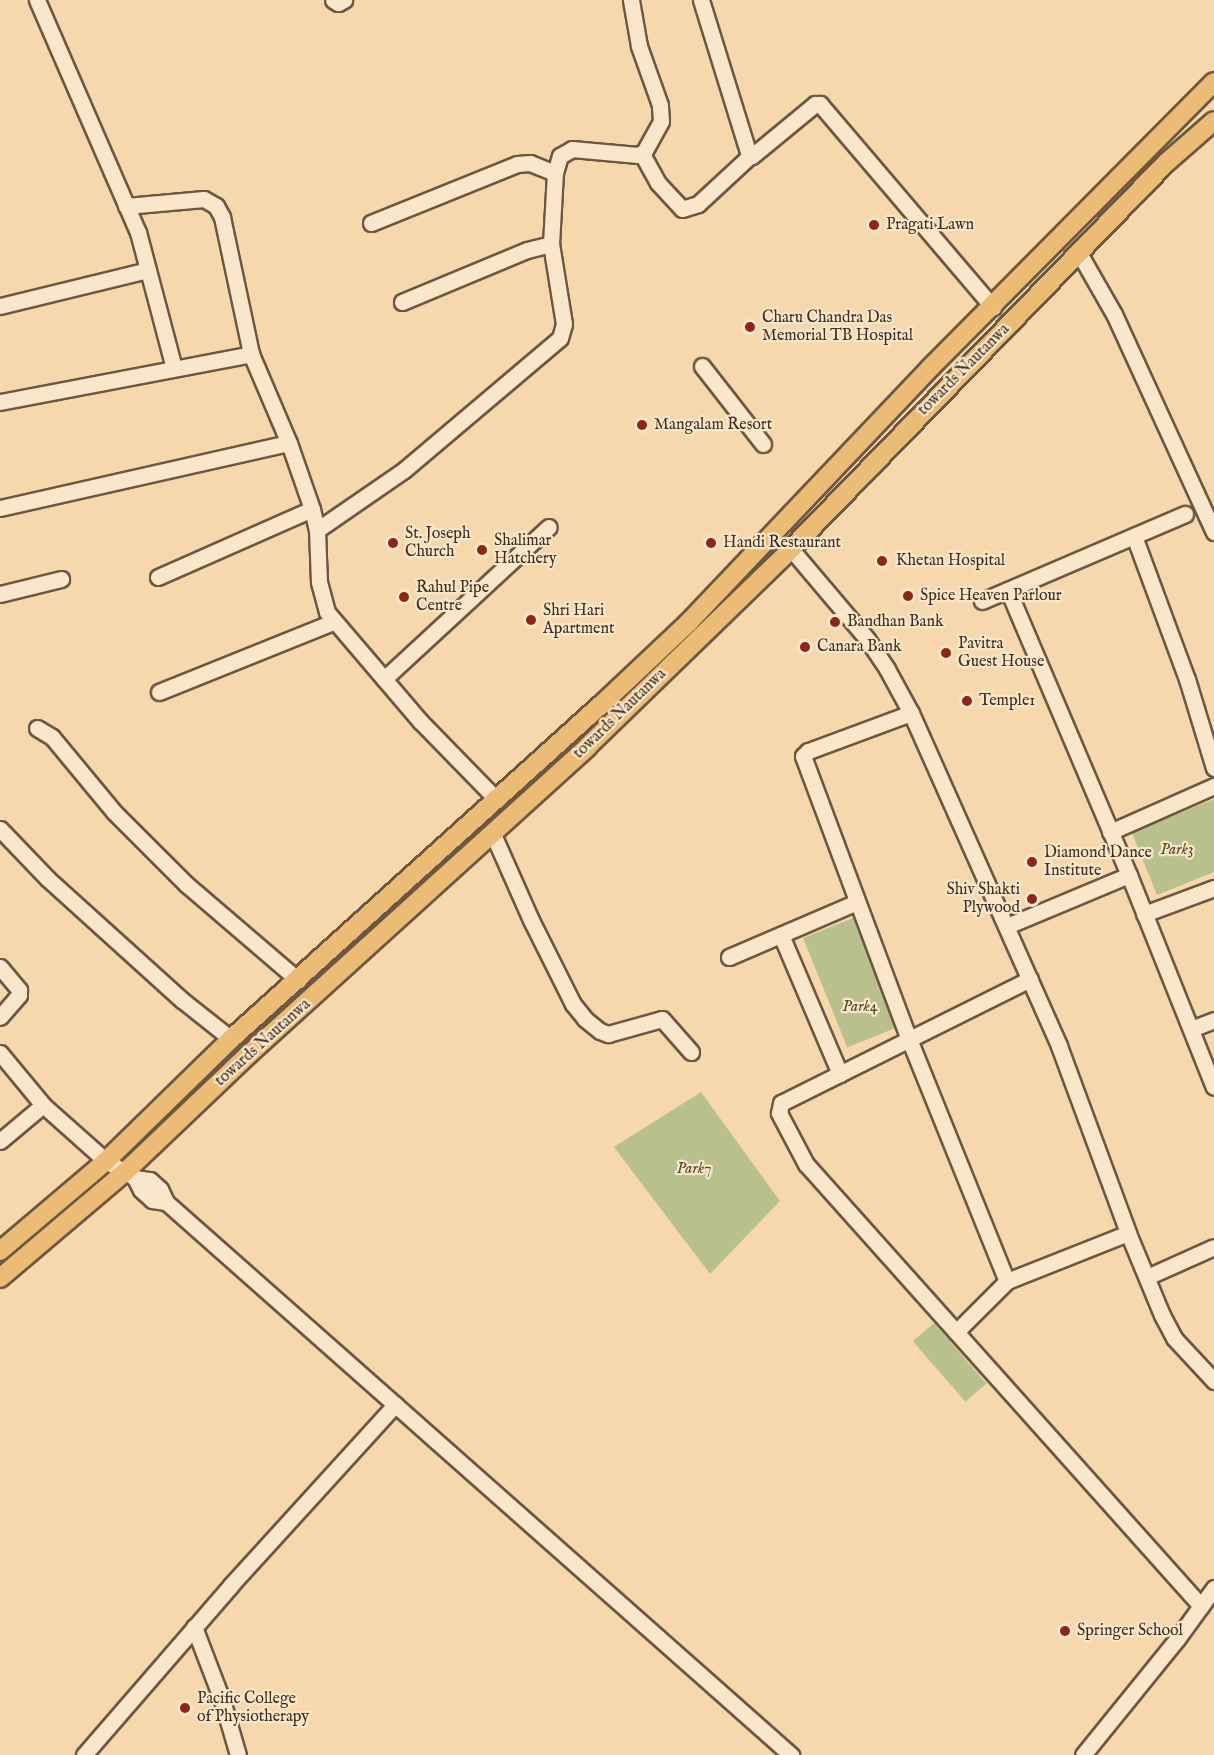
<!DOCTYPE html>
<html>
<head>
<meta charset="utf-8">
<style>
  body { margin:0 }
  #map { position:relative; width:1214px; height:1755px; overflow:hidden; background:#f7d8ad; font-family:"IM FELL English",serif }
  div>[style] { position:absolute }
  .green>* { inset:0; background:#b8c08e; transform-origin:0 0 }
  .roads { filter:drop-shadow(2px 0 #6c5842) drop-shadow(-2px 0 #6c5842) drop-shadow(0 2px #6c5842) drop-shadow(0 -2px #6c5842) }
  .minor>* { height:15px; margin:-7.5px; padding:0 7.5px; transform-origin:7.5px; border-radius:7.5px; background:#fae6ca }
  .major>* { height:18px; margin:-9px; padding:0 9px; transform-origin:9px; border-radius:9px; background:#ecbc76 }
  .dots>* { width:16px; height:16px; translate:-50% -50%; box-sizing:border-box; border:3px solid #fae6ca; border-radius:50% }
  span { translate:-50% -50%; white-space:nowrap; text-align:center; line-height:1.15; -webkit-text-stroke:4.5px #fae6ca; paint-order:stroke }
  .poi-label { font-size:16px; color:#3d2e1f }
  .left { translate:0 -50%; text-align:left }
  .right { translate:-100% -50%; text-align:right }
  .street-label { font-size:16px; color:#3d2e1f }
  .park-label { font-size:16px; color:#564b35; font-style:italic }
</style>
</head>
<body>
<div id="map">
  <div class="green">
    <div style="clip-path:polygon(1214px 799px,1214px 872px,1157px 895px,1132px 833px)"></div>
    <div style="left:855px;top:917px;width:118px;height:56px;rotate:68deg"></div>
    <div style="clip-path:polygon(701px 1092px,780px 1201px,710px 1274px,614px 1147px)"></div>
    <div style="left:934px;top:1323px;width:80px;height:28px;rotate:49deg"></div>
  </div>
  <div class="roads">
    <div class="minor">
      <div style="left:37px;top:0;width:253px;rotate:66.5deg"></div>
      <div style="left:138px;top:232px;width:141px;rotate:75.2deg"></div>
      <div style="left:333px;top:0;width:6px;rotate:31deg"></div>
      <div style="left:338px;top:3px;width:7px;rotate:-27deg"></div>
      <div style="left:701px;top:0;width:162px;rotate:72.8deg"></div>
      <div style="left:749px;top:155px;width:3px;rotate:18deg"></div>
      <div style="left:752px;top:156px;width:82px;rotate:-39.5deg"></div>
      <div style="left:815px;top:104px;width:5px"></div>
      <div style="left:820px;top:104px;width:267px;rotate:49.6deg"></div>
      <div style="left:642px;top:154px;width:33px;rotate:61deg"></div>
      <div style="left:658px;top:183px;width:35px;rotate:47deg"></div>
      <div style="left:682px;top:209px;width:17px;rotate:-17deg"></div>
      <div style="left:698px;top:204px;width:71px;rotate:-42.7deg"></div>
      <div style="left:126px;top:206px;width:78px;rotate:-5.1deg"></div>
      <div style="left:204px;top:199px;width:14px;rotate:30deg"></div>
      <div style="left:216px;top:206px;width:13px;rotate:61deg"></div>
      <div style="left:222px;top:217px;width:140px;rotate:78deg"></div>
      <div style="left:371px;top:223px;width:157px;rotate:-22deg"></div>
      <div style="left:517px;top:164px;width:13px;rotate:-4deg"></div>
      <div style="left:530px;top:163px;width:27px;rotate:22deg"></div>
      <div style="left:1079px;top:253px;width:70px;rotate:60.2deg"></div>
      <div style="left:1114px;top:314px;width:240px;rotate:65.4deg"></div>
      <div style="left:402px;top:302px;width:135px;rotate:-22.6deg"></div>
      <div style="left:527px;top:250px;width:25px;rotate:-14deg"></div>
      <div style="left:0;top:306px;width:152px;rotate:-13.7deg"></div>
      <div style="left:702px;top:366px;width:99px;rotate:52deg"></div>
      <div style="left:0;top:402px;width:256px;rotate:-10.8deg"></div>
      <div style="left:251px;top:354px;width:97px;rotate:66.9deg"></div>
      <div style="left:289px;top:443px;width:70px;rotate:70.8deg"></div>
      <div style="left:312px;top:509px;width:22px;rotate:77deg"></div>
      <div style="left:317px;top:530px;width:52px;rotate:87.8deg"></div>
      <div style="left:319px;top:582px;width:31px;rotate:75deg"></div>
      <div style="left:327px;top:612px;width:145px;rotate:49.5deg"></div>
      <div style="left:421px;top:722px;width:109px;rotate:45.7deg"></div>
      <div style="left:0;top:508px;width:296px;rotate:-12.7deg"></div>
      <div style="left:317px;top:530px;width:106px;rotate:-34.6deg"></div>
      <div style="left:404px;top:470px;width:204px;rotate:-40.2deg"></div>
      <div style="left:560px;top:338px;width:15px;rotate:-74deg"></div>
      <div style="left:564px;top:324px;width:81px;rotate:-99.2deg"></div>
      <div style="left:551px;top:244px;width:71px;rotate:-86.8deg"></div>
      <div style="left:555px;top:173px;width:18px;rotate:-74deg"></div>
      <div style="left:560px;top:156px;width:14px;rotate:-30deg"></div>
      <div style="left:572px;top:149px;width:66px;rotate:5.2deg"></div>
      <div style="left:638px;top:155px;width:7px;rotate:-27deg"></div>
      <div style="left:644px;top:152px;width:35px;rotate:-61deg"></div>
      <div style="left:661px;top:121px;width:16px;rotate:-94deg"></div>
      <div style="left:660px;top:105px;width:63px;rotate:-109.6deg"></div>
      <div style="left:639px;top:46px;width:47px;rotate:-99.9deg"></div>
      <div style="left:1134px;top:536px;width:153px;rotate:69.7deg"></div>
      <div style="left:1187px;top:679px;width:93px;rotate:73.1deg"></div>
      <div style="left:791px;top:549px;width:118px;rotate:49.8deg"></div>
      <div style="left:867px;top:639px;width:36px;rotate:56deg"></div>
      <div style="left:887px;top:669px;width:50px;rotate:61.4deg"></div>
      <div style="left:911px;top:713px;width:364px;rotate:66deg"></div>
      <div style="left:1059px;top:1046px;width:199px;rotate:69.7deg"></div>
      <div style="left:1128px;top:1233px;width:89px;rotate:67.5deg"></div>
      <div style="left:1162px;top:1315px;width:26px;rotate:62deg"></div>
      <div style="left:1174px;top:1338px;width:59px;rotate:47.1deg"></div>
      <div style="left:158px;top:577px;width:168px;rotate:-23.8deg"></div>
      <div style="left:1008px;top:590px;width:310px;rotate:67deg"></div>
      <div style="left:1129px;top:875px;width:228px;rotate:68.2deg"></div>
      <div style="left:0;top:594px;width:63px;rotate:-13.8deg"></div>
      <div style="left:982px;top:601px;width:221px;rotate:-23.2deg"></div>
      <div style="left:384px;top:679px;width:224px;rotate:-42.7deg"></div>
      <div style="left:159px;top:692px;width:188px;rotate:-21.9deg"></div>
      <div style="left:911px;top:713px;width:110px;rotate:159.7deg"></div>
      <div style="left:808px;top:751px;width:7px;rotate:135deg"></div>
      <div style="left:803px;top:756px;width:302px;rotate:69.5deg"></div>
      <div style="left:909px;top:1039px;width:261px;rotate:68deg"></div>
      <div style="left:37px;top:728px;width:17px;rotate:31deg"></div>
      <div style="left:52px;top:737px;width:97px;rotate:50.4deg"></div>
      <div style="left:114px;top:812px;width:102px;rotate:45deg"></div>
      <div style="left:186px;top:884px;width:148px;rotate:40.6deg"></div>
      <div style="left:0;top:829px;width:69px;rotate:46.2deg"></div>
      <div style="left:48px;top:879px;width:181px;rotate:42.1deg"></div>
      <div style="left:182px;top:1000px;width:63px;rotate:38.5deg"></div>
      <div style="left:492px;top:832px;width:96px;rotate:66.1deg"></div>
      <div style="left:531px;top:920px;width:94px;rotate:63.4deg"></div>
      <div style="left:573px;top:1004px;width:19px;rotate:51deg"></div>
      <div style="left:585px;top:1019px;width:19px;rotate:39deg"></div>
      <div style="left:600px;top:1031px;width:9px;rotate:21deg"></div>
      <div style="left:608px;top:1034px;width:56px;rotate:-15.5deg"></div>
      <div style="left:662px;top:1019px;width:44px;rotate:48.7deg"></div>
      <div style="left:1110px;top:832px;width:114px;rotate:-23.9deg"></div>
      <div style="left:1144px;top:914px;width:75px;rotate:-20.4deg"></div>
      <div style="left:1007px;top:926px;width:132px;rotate:-22.7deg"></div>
      <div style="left:781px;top:935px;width:151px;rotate:67deg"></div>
      <div style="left:729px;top:957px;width:139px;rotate:-23.3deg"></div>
      <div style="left:0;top:967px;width:30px;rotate:50deg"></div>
      <div style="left:19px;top:990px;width:5px;rotate:90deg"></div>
      <div style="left:19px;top:995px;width:29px;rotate:131deg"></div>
      <div style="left:1030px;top:979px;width:278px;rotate:153.5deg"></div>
      <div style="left:781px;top:1103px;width:10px;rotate:101deg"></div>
      <div style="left:779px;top:1113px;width:58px;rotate:62.1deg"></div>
      <div style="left:806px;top:1164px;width:593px;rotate:48.21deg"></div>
      <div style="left:1191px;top:1029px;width:25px;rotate:-21deg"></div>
      <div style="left:0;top:1053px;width:67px;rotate:50.4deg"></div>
      <div style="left:43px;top:1105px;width:84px;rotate:41.6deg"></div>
      <div style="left:106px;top:1161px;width:34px;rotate:30deg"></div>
      <div style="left:135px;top:1178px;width:15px;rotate:8deg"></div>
      <div style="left:150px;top:1180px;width:13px;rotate:42deg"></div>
      <div style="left:160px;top:1189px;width:14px;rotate:65deg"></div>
      <div style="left:166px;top:1202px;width:835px;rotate:41.5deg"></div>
      <div style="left:0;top:1141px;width:56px;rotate:-39.9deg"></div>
      <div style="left:135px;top:1178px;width:13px;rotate:63deg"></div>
      <div style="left:141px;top:1190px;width:15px;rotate:42deg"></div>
      <div style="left:152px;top:1200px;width:14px;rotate:8deg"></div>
      <div style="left:1147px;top:1277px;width:73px;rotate:-24.1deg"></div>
      <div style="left:956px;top:1332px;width:72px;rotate:-45deg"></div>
      <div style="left:1007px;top:1281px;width:130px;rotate:-21.6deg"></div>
      <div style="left:194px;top:1627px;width:78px;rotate:69deg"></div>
      <div style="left:222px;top:1700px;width:57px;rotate:73.8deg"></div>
      <div style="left:84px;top:1755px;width:225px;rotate:-49.1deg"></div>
      <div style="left:231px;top:1585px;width:244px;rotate:-47.7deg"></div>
      <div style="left:1083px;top:1755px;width:149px;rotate:-51deg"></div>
      <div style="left:1177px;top:1639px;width:63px;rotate:-54deg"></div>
    </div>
    <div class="major">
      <div style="left:0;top:1251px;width:139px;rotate:-40.3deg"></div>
      <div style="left:106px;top:1161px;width:175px;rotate:-44.3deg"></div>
      <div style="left:231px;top:1039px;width:497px;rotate:-42.1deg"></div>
      <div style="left:600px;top:706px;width:122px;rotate:-43.3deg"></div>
      <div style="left:689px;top:622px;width:350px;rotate:-46.5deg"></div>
      <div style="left:930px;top:368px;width:403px;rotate:-45.2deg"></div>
      <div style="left:0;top:1278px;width:164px;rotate:-40.3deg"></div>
      <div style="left:125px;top:1172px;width:171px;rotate:-43.6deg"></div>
      <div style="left:249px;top:1054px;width:457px;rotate:-42.2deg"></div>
      <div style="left:587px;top:747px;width:284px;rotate:-44.1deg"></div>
      <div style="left:791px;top:549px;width:540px;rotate:-45.83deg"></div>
      <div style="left:1167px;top:162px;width:62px;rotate:-41.1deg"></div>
    </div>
  </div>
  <div class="dots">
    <div style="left:874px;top:225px;background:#8f2418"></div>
    <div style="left:750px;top:327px;background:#8f2418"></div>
    <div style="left:642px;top:425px;background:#8f2418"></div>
    <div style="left:393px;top:543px;background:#8f2418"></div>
    <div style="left:711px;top:543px;background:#8f2418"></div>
    <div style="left:482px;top:550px;background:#8f2418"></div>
    <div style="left:882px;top:561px;background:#8f2418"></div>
    <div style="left:908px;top:596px;background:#8f2418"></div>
    <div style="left:404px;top:597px;background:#8f2418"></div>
    <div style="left:531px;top:620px;background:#8f2418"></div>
    <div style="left:835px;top:622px;background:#8f2418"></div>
    <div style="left:805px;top:647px;background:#8f2418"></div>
    <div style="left:946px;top:653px;background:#8f2418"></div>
    <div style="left:967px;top:701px;background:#8f2418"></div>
    <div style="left:1032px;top:862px;background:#8f2418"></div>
    <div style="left:1032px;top:899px;background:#8f2418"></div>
    <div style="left:1065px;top:1631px;background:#8f2418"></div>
    <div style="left:185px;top:1708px;background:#8f2418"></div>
  </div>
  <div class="poi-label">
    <span class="left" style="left:886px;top:225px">Pragati Lawn</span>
    <span class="left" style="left:762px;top:327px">Charu Chandra Das<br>Memorial TB Hospital</span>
    <span class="left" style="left:654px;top:425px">Mangalam Resort</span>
    <span class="left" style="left:405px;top:543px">St. Joseph<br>Church</span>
    <span class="left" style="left:494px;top:550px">Shalimar<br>Hatchery</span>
    <span class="left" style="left:723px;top:543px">Handi Restaurant</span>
    <span class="left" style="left:896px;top:561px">Khetan Hospital</span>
    <span class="left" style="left:416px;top:597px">Rahul Pipe<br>Centre</span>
    <span class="left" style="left:920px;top:596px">Spice Heaven Parlour</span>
    <span class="left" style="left:543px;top:620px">Shri Hari<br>Apartment</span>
    <span class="left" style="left:847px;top:622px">Bandhan Bank</span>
    <span class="left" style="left:958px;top:653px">Pavitra<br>Guest House</span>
    <span class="left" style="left:817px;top:647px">Canara Bank</span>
    <span class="left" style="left:979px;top:701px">Temple1</span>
    <span class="left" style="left:1044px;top:862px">Diamond Dance<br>Institute</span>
    <span class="right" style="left:1020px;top:899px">Shiv Shakti<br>Plywood</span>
    <span class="left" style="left:1077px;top:1631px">Springer School</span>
    <span class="left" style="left:197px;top:1708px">Pacific College<br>of Physiotherapy</span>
  </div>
  <div class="street-label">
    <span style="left:964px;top:370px;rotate:-45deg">towards Nautanwa</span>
    <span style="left:620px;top:714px;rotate:-44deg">towards Nautanwa</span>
    <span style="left:263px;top:1043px;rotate:-42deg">towards Nautanwa</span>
  </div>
  <div class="park-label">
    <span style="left:1177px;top:850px">Park3</span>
    <span style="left:860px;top:1007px">Park4</span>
    <span style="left:694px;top:1169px">Park7</span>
  </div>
</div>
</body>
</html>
